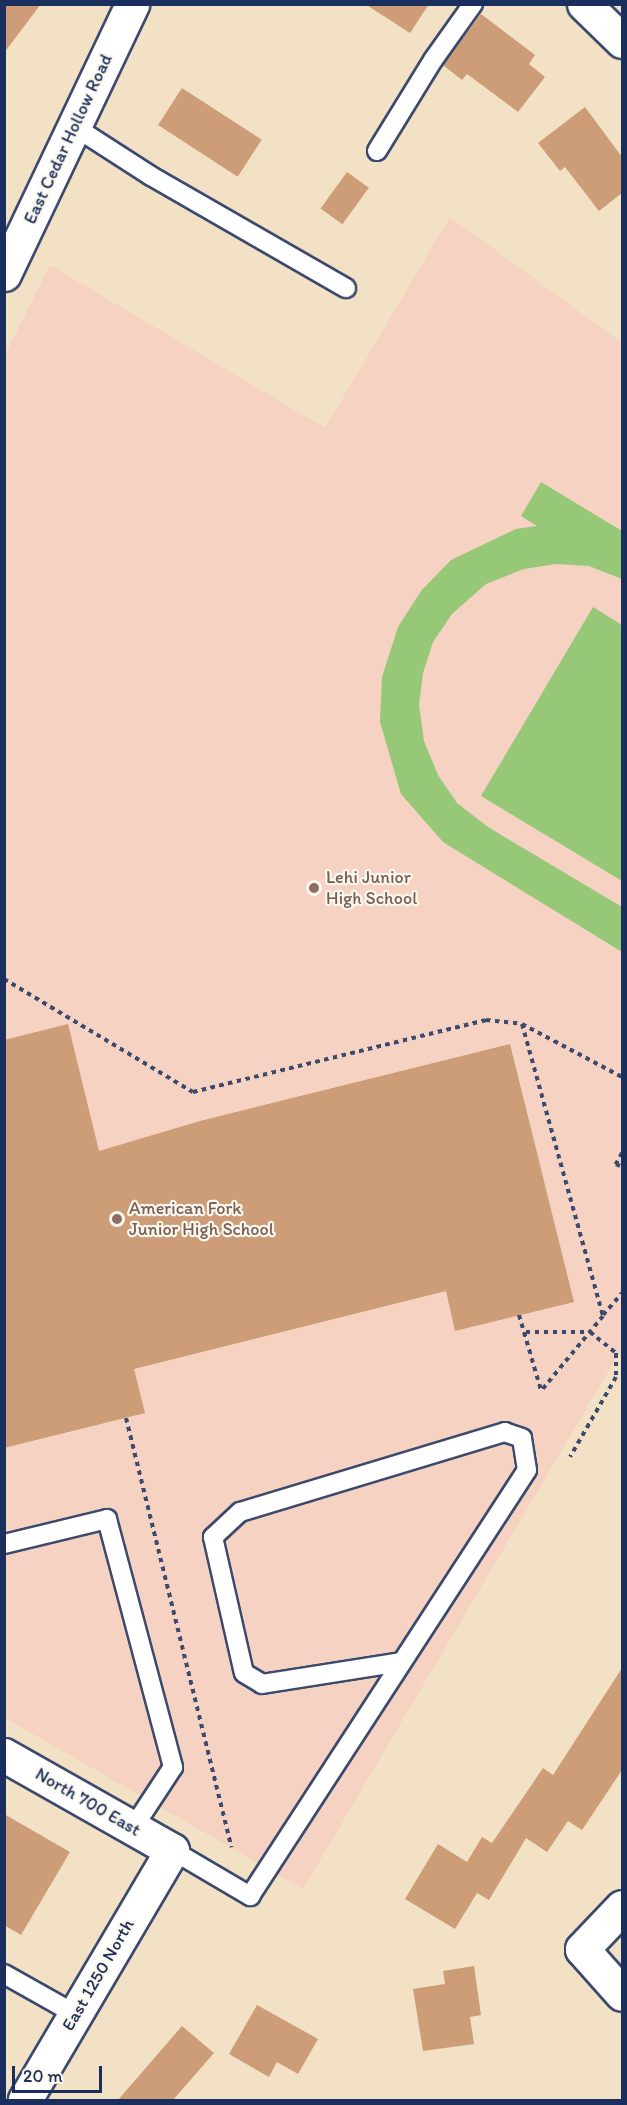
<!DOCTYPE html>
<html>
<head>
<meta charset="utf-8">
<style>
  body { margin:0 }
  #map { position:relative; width:627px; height:2105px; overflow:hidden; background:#f2e1c5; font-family:Itim,sans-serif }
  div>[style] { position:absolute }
  .built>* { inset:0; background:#f5d2c2 }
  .green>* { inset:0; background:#96c878 }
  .building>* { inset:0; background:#cc9d77; transform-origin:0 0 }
  .path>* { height:4px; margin-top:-2px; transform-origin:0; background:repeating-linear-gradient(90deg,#3b4a6d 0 4.5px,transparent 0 9px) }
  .roads { filter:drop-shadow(2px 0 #3b4a6d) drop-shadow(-2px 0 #3b4a6d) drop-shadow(0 2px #3b4a6d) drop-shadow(0 -2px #3b4a6d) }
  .service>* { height:18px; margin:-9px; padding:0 9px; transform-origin:9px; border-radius:9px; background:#fff }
  .minor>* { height:33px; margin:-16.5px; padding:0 16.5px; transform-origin:16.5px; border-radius:16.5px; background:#fff }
  .dots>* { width:16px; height:16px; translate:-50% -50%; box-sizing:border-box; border:3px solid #fbf7ec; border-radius:50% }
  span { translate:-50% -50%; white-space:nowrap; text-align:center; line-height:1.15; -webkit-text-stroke:4.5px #fbf7ec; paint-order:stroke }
  .street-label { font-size:18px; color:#1b2f5e }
  .education-label { font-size:18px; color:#785e54 }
  .left { translate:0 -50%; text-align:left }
  .frame { position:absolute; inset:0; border:6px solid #1b2f5e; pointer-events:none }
  .scale { position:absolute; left:12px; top:2066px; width:90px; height:27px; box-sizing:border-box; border:3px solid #1b2f5e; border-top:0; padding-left:8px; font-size:18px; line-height:21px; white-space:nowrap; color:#1b2f5e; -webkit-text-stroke:4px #fbf7ec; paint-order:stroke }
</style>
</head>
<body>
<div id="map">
  <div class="built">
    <div style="clip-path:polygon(450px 217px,622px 343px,622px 1348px,303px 1889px,5px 1718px,4px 357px,50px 265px,325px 428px)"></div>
  </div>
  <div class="green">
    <div style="clip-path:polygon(541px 482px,622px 531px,622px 579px,589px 566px,556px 564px,524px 569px,486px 584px,452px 614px,433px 642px,423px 673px,419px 705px,424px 741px,438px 775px,457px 803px,488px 827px,622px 907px,622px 952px,443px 842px,401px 794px,380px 722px,382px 677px,398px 627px,421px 591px,451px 560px,516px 529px,537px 526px,521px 516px)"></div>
    <div style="clip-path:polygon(593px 607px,622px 625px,622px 881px,481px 796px)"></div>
  </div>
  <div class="building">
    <div style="clip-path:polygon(4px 4px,41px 4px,4px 53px)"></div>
    <div style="clip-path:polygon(365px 4px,429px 4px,410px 33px)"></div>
    <div style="clip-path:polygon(481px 14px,535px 55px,529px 64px,545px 77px,518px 112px,467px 74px,462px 80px,443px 65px)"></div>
    <div style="left:182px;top:88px;width:95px;height:44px;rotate:33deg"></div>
    <div style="clip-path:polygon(585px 107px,622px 157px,622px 193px,599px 211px,565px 167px,560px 171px,538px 143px)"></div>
    <div style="left:347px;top:172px;width:27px;height:45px;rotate:36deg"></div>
    <div style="clip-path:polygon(68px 1024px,99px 1151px,200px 1121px,510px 1044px,574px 1302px,455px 1331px,446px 1291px,134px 1369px,145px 1413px,4px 1448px,4px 1040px)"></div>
    <div style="clip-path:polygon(622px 1668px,622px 1770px,582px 1830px,568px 1821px,547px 1852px,526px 1838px,489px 1900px,477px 1893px,455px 1929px,405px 1899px,438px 1844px,467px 1862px,482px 1837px,492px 1843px,543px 1768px,553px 1775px)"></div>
    <div style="clip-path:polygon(4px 1814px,70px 1852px,21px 1935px,4px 1925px)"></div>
    <div style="clip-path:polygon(474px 1966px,481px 2015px,470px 2017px,474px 2044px,423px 2051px,413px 1989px,445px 1984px,443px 1971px)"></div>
    <div style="clip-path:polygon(257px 2005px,318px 2039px,298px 2074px,277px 2062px,269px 2077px,229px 2054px)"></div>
    <div style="clip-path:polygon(182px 2026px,214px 2053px,173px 2100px,118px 2100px)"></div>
  </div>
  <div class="path">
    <div style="left:4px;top:979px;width:220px;rotate:30.9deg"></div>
    <div style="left:193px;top:1092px;width:302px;rotate:-13.8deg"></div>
    <div style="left:486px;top:1020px;width:36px;rotate:6deg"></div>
    <div style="left:522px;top:1024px;width:303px;rotate:74.5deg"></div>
    <div style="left:603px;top:1316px;width:97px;rotate:129.6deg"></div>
    <div style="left:522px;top:1024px;width:113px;rotate:27.9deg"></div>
    <div style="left:622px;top:1153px;width:13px;rotate:119deg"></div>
    <div style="left:616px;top:1164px;width:7px;rotate:27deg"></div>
    <div style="left:519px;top:1315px;width:78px;rotate:73.7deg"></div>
    <div style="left:603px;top:1315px;width:29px;rotate:-49deg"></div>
    <div style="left:526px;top:1332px;width:64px"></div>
    <div style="left:590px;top:1332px;width:33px;rotate:39deg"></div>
    <div style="left:616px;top:1353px;width:24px;rotate:90deg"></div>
    <div style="left:616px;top:1377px;width:92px;rotate:119.9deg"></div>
    <div style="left:126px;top:1418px;width:442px;rotate:76.2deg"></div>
  </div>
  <div class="roads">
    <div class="service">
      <div style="left:75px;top:127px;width:90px;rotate:32.8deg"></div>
      <div style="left:151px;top:176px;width:225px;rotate:29.9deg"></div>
      <div style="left:377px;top:151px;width:107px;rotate:-58.4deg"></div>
      <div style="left:433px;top:60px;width:69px;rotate:-54.5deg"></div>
      <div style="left:4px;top:1544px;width:106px;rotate:-13.6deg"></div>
      <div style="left:107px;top:1519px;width:257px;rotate:75.1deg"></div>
      <div style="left:173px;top:1767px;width:73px;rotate:123.3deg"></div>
      <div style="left:172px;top:1850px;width:91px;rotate:30.5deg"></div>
      <div style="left:250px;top:1896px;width:508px;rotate:-56.97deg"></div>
      <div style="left:527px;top:1470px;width:32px;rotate:-99deg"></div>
      <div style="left:522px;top:1438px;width:18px;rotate:-161deg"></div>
      <div style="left:505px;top:1432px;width:277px;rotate:163.2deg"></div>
      <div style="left:240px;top:1512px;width:37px;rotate:137deg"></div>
      <div style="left:213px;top:1537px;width:139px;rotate:77.2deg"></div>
      <div style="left:244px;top:1673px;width:21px;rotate:31deg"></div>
      <div style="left:262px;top:1684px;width:141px;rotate:-9deg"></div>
      <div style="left:4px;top:1974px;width:81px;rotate:29.4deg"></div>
    </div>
    <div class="minor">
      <div style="left:584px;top:4px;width:53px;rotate:44.2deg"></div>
      <div style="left:4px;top:274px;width:299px;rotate:-64.6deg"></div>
      <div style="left:4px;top:1755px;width:193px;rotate:29.5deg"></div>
      <div style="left:172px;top:1850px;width:290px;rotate:120.5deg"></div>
      <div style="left:622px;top:1907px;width:58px;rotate:133.6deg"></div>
      <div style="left:582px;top:1949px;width:60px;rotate:48.4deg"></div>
    </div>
  </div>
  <div class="dots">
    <div style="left:314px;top:888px;background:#8d6e63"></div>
    <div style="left:117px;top:1219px;background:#8d6e63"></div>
  </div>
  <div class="street-label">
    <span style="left:68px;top:139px;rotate:-65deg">East Cedar Hollow Road</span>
    <span style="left:88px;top:1802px;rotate:30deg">North 700 East</span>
    <span style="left:98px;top:1975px;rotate:-60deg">East 1250 North</span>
  </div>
  <div class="education-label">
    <span class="left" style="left:326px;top:888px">Lehi Junior<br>High School</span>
    <span class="left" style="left:129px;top:1219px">American Fork<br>Junior High School</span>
  </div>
  <div class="frame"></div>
  <div class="scale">20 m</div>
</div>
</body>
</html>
